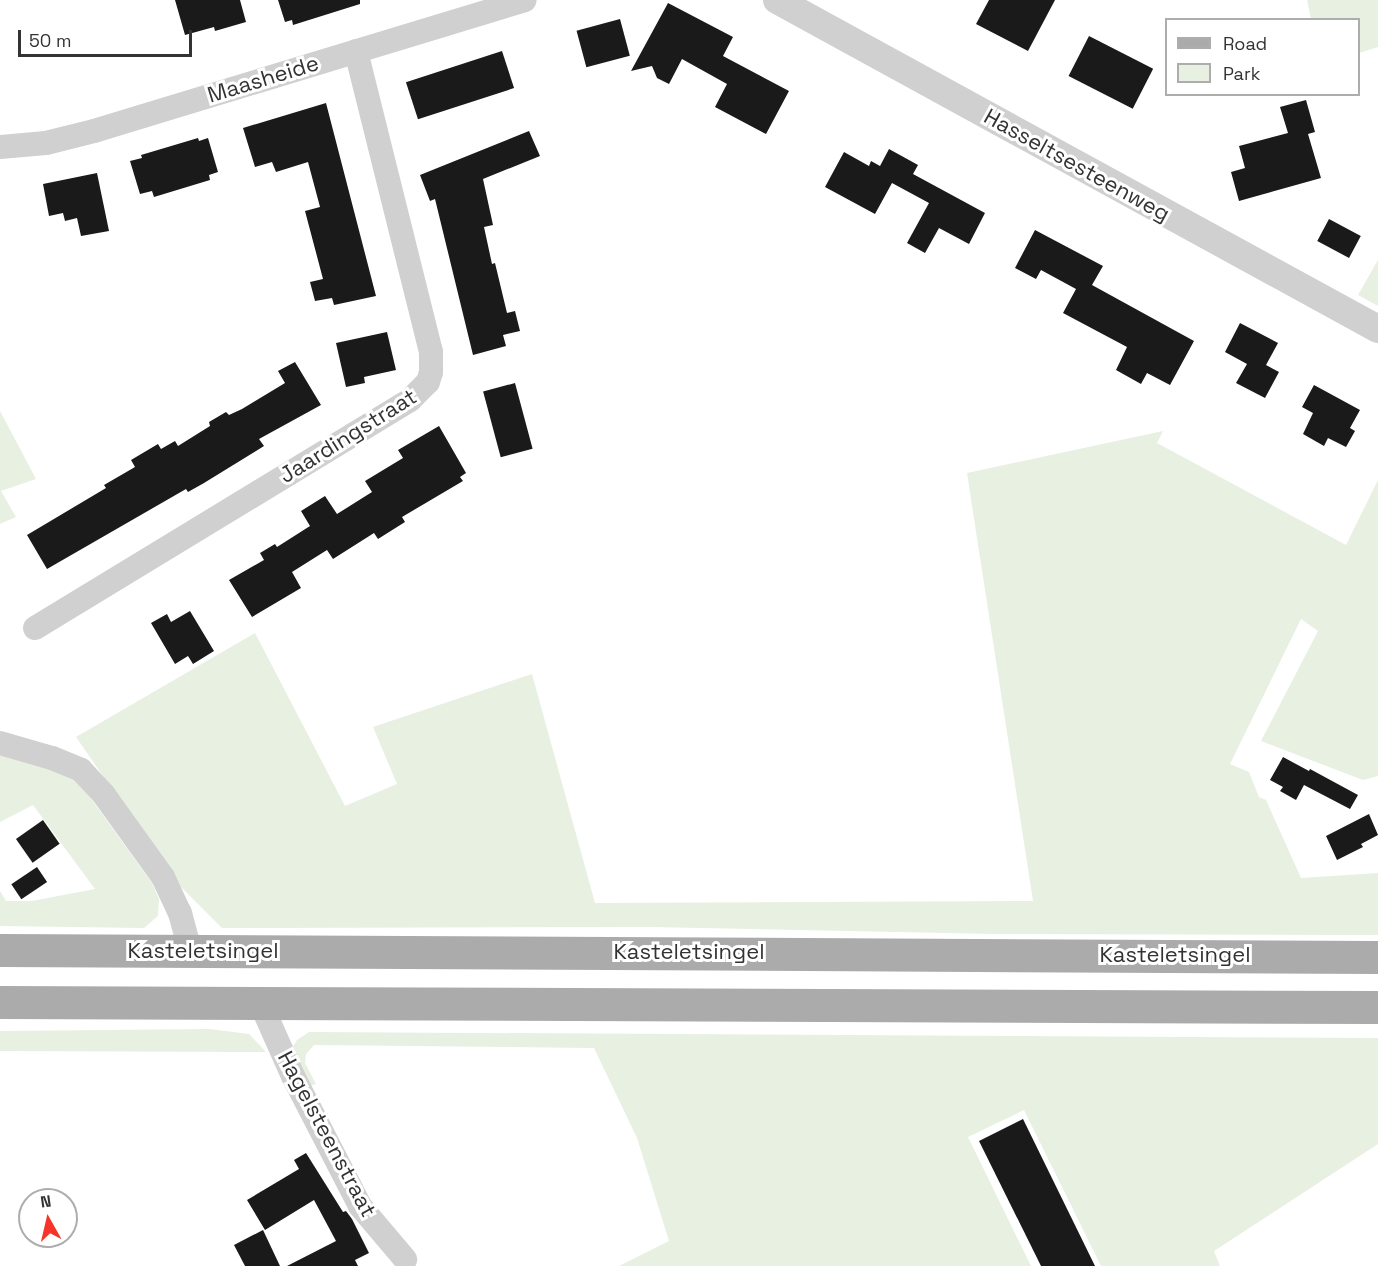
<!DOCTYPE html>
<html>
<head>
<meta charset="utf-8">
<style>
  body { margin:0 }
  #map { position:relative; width:1378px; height:1266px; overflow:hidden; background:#fff; font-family:"Space Grotesk",sans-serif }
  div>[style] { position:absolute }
  .green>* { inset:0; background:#e7f0e1 }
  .building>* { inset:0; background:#1a1a1a; transform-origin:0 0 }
  .minor>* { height:24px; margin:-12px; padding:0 12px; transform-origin:12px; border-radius:12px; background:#d0d0d0 }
  .tertiary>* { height:28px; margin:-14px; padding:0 14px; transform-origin:14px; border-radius:14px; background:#d0d0d0 }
  .primary>* { height:33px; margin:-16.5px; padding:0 16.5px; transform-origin:16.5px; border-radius:16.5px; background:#ababab }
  span { translate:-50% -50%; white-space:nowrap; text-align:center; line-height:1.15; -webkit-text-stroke:6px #fff; paint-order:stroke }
  .street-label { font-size:22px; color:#333 }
  .legend { position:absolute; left:1165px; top:18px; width:195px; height:78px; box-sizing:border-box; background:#fff; border:2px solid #adadad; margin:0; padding:8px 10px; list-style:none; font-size:18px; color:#333 }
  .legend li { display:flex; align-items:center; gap:12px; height:30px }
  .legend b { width:30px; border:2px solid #adadad }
  .north { position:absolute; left:18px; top:1188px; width:60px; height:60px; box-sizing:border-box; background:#fff; border:2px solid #adadad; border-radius:50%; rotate:352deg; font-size:16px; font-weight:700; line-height:24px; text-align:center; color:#333 }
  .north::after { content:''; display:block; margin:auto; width:21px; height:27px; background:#f5352a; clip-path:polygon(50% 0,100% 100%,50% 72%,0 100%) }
  .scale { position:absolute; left:18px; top:30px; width:174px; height:27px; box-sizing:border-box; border:3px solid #333; border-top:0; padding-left:8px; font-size:18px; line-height:21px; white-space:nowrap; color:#333; -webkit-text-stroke:4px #fff; paint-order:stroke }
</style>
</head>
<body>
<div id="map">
  <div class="green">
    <div style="clip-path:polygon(1307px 0,1378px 0,1378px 47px,1359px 53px,1358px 20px,1311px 19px)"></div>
    <div style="clip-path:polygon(1378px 260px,1378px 306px,1358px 295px)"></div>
    <div style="clip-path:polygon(0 411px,36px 479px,1px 491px,16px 517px,0 524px)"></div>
    <div style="clip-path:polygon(1163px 431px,1157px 443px,1346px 545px,1378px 480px,1378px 776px,1363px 780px,1261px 741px,1318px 631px,1301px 619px,1230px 764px,1249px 772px,1259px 797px,1266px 800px,1301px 878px,1378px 873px,1378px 935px,993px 934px,651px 927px,222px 928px,177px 883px,76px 737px,255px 633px,345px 806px,397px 784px,373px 727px,532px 674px,595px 903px,1033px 901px,967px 473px)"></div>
    <div style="clip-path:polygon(0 732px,53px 746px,152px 883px,159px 899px,158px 916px,144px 928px,0 926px,0 891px,6px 901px,32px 901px,95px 889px,33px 805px,0 822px)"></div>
    <div style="clip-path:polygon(210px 1029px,249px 1034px,266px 1052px,0 1051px,0 1031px)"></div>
    <div style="clip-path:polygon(309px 1032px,1378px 1038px,1378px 1144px,1214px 1251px,1220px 1266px,1101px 1266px,1024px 1110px,968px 1137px,1031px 1266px,619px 1266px,669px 1241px,637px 1138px,594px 1048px,314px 1045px,306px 1054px,305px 1063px,316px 1084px,305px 1087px,291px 1050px,297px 1040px)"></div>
  </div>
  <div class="building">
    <div style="clip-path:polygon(175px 0,240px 0,246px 22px,215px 31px,214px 27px,185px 35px)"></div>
    <div style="clip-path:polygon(278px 0,360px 0,360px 4px,293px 25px,292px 20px,285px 22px)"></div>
    <div style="clip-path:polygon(989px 0,1055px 0,1028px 51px,976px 24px)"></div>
    <div style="clip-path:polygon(668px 3px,733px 37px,723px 56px,789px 91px,766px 134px,715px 107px,727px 84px,682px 59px,669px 84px,657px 78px,652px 66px,631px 71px)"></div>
    <div style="left:620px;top:19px;width:38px;height:45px;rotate:75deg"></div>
    <div style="left:1089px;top:36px;width:72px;height:45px;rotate:27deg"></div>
    <div style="left:502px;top:51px;width:39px;height:101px;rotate:72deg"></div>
    <div style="clip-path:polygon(1306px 100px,1315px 132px,1308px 134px,1321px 178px,1239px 201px,1231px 172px,1245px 168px,1239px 146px,1288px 133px,1280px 107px)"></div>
    <div style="clip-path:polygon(326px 103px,376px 296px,334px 305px,332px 298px,315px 301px,310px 282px,323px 279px,305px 211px,320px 207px,308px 162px,276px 172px,272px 162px,255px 167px,243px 128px)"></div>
    <div style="clip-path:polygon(529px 131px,540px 156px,483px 179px,493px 225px,484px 227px,492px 264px,495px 263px,507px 313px,515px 311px,520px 331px,503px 335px,506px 346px,473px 355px,435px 199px,430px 201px,420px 175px)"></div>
    <div style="clip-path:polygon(198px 138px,199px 141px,208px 138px,218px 172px,209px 175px,210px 180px,154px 197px,152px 191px,140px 194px,130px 161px,142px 158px,141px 155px)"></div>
    <div style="clip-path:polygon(889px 149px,918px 165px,913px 174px,985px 213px,969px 244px,939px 228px,925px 253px,907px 243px,929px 203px,892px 183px,875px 214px,825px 187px,844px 152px,869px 166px,871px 161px,880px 166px)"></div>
    <div style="clip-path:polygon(97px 173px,109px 231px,81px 236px,77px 218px,65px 221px,63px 213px,49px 216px,43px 184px)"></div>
    <div style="left:1329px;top:219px;width:36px;height:25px;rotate:28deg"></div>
    <div style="clip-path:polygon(1035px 230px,1103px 266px,1092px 285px,1194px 341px,1170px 385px,1147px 373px,1141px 384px,1116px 370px,1127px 347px,1063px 313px,1076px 289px,1041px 270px,1036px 279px,1015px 268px)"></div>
    <div style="clip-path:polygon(1240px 323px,1278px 343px,1266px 365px,1279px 372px,1265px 398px,1236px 383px,1247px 364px,1225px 352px)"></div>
    <div style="clip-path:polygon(387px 332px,396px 370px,364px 377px,365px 383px,346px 387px,336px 343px)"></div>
    <div style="clip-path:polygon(295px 362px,321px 405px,259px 439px,264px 446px,204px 483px,188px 492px,186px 489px,47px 569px,27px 535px,106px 488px,104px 485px,135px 467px,131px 460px,158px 444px,161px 449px,175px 441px,178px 446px,210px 426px,209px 422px,226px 412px,229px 415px,242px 409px,285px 383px,278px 371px)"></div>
    <div style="left:515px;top:383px;width:68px;height:33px;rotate:75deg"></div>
    <div style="clip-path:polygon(1314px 385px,1360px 410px,1350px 428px,1355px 431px,1346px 447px,1328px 438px,1324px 446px,1303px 434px,1313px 413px,1302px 407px)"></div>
    <div style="clip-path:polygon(439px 426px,466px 473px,460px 477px,463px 481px,402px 517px,405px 522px,378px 539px,374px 533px,333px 559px,327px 550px,292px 572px,301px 588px,252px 617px,229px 580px,264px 560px,260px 553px,275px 544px,277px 547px,310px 526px,301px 511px,325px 496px,337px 514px,372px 492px,365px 481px,403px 458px,398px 450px)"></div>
    <div style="clip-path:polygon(190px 611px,214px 651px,193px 664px,188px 656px,175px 664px,151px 623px,167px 614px,171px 622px)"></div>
    <div style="clip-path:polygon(1283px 757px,1309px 771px,1310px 769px,1358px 795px,1350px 809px,1304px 785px,1296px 800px,1280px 791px,1283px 787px,1270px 780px)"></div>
    <div style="clip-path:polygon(1369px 814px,1378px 835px,1361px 844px,1363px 847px,1337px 860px,1326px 836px)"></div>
    <div style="left:43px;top:820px;width:29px;height:33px;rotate:55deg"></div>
    <div style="left:37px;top:867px;width:18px;height:31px;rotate:56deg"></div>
    <div style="clip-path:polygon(1023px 1119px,1095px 1266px,1041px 1266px,979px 1141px)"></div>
    <div style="clip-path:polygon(306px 1153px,343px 1212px,346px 1211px,352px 1219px,369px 1253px,355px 1260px,358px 1266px,287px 1266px,336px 1241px,314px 1200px,265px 1230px,247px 1200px,299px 1169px,294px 1160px)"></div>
    <div style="clip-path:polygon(263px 1230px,280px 1266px,245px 1266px,234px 1245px)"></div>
  </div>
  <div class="minor">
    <div style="left:0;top:147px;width:46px;rotate:-5deg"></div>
    <div style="left:46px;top:143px;width:49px;rotate:-14deg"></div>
    <div style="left:94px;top:131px;width:450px;rotate:-16.9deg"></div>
    <div style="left:35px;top:628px;width:439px;rotate:-31.3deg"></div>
    <div style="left:410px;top:400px;width:25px;rotate:-45deg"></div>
    <div style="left:428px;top:382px;width:10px;rotate:-73deg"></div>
    <div style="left:431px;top:372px;width:20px;rotate:-90deg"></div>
    <div style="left:431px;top:352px;width:310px;rotate:-104deg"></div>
    <div style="left:0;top:743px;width:54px;rotate:16.1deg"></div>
    <div style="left:52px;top:758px;width:31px;rotate:22deg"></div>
    <div style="left:81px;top:770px;width:34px;rotate:47deg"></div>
    <div style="left:104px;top:795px;width:101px;rotate:54.3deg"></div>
    <div style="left:163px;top:877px;width:40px;rotate:65deg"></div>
    <div style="left:180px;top:913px;width:39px;rotate:75deg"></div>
    <div style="left:260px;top:1002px;width:81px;rotate:66deg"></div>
    <div style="left:293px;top:1076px;width:146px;rotate:62.7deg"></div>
    <div style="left:360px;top:1206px;width:70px;rotate:49.7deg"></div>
  </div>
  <div class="tertiary">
    <div style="left:777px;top:0;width:685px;rotate:28.7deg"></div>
  </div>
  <div class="primary">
    <div style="left:0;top:950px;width:1378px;rotate:0.29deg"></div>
    <div style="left:0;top:1002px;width:1378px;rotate:0.21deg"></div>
  </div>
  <div class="street-label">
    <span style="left:263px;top:79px;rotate:-17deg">Maasheide</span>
    <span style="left:1077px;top:165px;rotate:29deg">Hasseltsesteenweg</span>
    <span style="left:348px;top:436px;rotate:-32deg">Jaardingstraat</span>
    <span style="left:203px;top:951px">Kasteletsingel</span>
    <span style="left:689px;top:952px">Kasteletsingel</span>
    <span style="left:1175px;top:955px">Kasteletsingel</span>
    <span style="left:327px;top:1134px;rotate:62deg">Hagelsteenstraat</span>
  </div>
  <ul class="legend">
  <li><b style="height:8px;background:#ababab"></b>Road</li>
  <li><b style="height:16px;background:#e7f0e1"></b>Park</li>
  </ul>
  <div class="north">N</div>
  <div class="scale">50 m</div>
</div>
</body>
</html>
